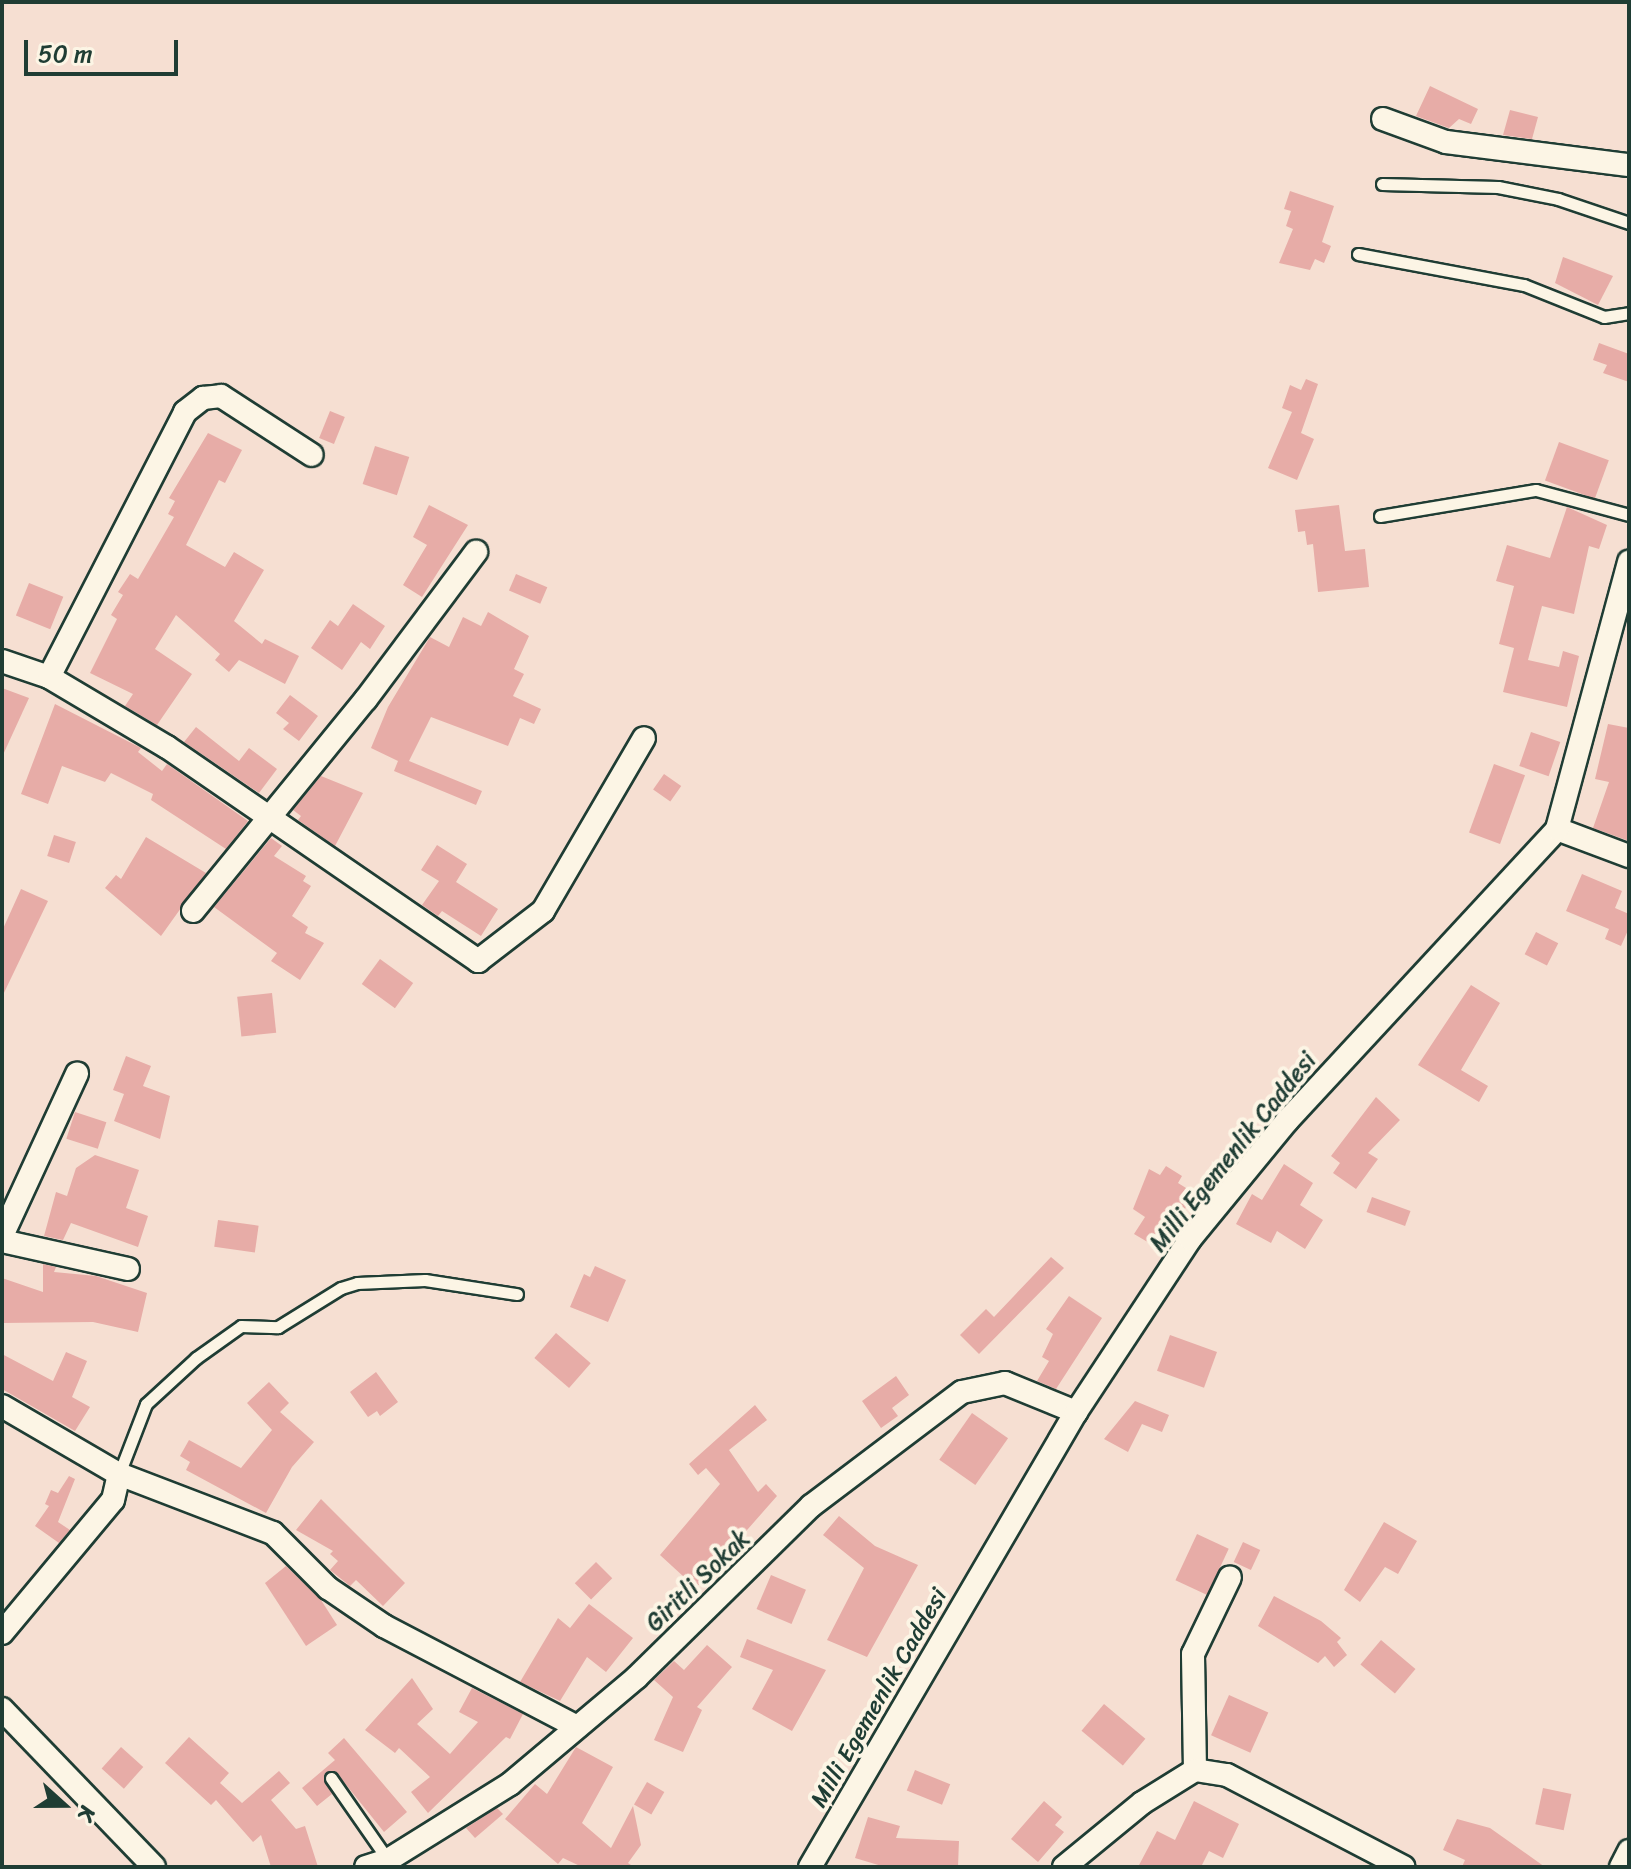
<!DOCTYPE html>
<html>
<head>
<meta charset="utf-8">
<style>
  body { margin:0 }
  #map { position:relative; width:1631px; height:1869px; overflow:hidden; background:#f6dfd2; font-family:Sriracha,sans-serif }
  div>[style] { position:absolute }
  .building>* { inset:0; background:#e7aca7; transform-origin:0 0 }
  .roads { filter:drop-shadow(2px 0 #1f3d34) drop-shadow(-2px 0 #1f3d34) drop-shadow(0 2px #1f3d34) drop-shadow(0 -2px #1f3d34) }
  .service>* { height:11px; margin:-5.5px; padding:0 5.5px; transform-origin:5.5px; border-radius:5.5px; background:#fcf5e5 }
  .minor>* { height:22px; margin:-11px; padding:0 11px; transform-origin:11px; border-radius:11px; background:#fcf5e5 }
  span { translate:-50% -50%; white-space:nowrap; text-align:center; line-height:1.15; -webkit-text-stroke:8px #fcf5e5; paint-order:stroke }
  .street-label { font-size:24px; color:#1f3d34 }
  .frame { position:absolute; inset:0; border:4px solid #1f3d34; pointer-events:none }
  .north { position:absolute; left:24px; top:1765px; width:80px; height:80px; -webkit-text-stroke:6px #fcf5e5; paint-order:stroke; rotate:111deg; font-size:22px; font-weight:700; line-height:32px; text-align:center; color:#1f3d34 }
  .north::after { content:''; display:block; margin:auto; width:28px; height:36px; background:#1f3d34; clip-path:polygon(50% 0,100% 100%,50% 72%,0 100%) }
  .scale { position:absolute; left:24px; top:40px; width:154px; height:36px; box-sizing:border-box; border:4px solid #1f3d34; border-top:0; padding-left:10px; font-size:24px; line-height:28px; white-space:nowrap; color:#1f3d34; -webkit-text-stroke:6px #fcf5e5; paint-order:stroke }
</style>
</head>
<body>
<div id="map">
  <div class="building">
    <div style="clip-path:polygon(1430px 86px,1478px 109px,1471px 124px,1459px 119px,1449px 128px,1416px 116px)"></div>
    <div style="clip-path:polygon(1510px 110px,1538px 117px,1532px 139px,1503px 135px)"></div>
    <div style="clip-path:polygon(1290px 191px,1334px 206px,1322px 242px,1331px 246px,1324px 263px,1315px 259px,1310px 270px,1279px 263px,1293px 229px,1286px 226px,1291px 211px,1284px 209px)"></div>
    <div style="clip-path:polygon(1563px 257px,1613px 276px,1598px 305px,1555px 283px)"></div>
    <div style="clip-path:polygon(1599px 343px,1629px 354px,1629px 382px,1603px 373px,1607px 365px,1593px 360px)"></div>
    <div style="clip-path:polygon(1306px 379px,1318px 384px,1301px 433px,1314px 439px,1297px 480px,1268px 468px,1292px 412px,1282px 408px,1290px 385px,1301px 390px)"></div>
    <div style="left:330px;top:411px;width:16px;height:29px;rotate:22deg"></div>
    <div style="clip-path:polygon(208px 433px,242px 450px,225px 483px,219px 480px,186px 545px,225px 567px,234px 552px,264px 570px,234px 621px,262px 644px,265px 639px,299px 656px,285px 684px,239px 660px,229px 672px,215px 660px,220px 654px,176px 615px,155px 649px,192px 674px,157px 725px,125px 706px,133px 694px,90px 673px,117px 619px,111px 615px,123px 595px,118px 592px,130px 574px,138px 579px,174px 517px,168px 514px,175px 501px,169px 498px)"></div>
    <div style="left:1559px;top:442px;width:53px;height:41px;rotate:20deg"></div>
    <div style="left:375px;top:446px;width:36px;height:40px;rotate:18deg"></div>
    <div style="clip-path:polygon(429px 505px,468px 525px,422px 597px,403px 585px,427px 545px,413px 537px)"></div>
    <div style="clip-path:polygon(1339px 505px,1345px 551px,1365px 549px,1369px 587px,1318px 592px,1313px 544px,1307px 545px,1305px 531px,1298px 532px,1295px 510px)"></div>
    <div style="clip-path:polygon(1567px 507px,1607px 525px,1599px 549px,1589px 546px,1574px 614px,1542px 606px,1528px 660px,1559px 667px,1563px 651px,1579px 656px,1567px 707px,1503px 692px,1514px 648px,1499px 644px,1514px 586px,1496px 581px,1507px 545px,1550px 558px)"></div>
    <div style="left:516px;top:574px;width:34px;height:18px;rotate:23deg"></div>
    <div style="left:29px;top:583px;width:37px;height:35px;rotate:22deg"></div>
    <div style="clip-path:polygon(353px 604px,385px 626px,370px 649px,361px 642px,342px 670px,311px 648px,330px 620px,338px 626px)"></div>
    <div style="clip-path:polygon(488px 612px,529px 636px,514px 669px,524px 674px,513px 696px,541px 709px,534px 724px,520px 718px,508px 746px,431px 717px,409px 761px,482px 791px,476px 805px,394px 771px,398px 761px,371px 748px,388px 707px,430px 637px,449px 647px,463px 617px,481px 626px)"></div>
    <div style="clip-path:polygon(2px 688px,29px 698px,2px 757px)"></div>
    <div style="clip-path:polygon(290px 695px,318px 716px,299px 741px,283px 729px,289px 723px,276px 713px)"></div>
    <div style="clip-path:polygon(55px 704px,141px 748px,138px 752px,162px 771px,167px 764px,248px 821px,226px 849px,151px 800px,153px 794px,111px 773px,105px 782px,62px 766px,48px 804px,21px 794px)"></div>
    <div style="clip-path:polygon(1608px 724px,1629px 728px,1629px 841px,1593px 828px,1609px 782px,1595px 779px)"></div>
    <div style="clip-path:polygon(196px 727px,239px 761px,249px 748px,277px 769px,259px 793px,184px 742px)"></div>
    <div style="left:1531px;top:732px;width:31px;height:36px;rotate:19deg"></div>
    <div style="left:1494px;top:764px;width:33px;height:73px;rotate:20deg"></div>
    <div style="left:664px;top:774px;width:21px;height:19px;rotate:35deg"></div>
    <div style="clip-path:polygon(321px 776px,363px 793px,335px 846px,298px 820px,301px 816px,293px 810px)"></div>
    <div style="left:54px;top:835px;width:23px;height:22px;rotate:18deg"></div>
    <div style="clip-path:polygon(146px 837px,206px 873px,161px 936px,105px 888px,116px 875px,121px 879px)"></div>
    <div style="clip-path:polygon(271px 838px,282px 846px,274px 856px,306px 876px,303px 881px,311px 886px,292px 916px,308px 927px,305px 933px,324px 943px,300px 980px,271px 961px,277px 953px,214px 907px)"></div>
    <div style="clip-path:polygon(437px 845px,467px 864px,456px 882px,498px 909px,481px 936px,442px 911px,438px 916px,422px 905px,439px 881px,421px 870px)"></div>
    <div style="clip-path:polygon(1582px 874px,1622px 891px,1615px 908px,1629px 914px,1629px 928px,1621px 946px,1605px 939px,1609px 929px,1566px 911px)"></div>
    <div style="clip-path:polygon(21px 889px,48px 901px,2px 997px,2px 931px)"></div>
    <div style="left:1536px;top:932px;width:25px;height:25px;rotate:27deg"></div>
    <div style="left:380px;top:959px;width:41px;height:31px;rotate:36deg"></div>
    <div style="clip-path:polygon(1471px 985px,1500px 1003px,1461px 1070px,1488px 1086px,1479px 1102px,1418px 1065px)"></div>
    <div style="left:272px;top:993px;width:40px;height:35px;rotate:84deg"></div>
    <div style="clip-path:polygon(126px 1056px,151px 1066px,143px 1086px,170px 1096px,160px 1139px,114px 1121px,124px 1094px,113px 1090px)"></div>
    <div style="clip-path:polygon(1376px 1097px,1400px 1120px,1368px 1153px,1378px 1159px,1356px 1189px,1333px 1173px,1340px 1163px,1331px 1156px)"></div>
    <div style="left:75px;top:1112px;width:33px;height:28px;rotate:18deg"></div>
    <div style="clip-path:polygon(95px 1155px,139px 1170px,126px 1208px,148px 1216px,138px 1247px,71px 1223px,63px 1240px,44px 1236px,56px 1192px,67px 1196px,76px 1168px)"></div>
    <div style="clip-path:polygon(1284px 1164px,1313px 1183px,1300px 1205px,1323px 1220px,1305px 1249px,1277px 1231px,1271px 1243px,1236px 1224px,1252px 1194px,1262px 1200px)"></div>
    <div style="clip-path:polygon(1166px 1166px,1182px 1176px,1178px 1183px,1194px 1193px,1185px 1209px,1176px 1203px,1151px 1244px,1134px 1234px,1145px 1217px,1133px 1209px,1149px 1169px,1160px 1175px)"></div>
    <div style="left:1372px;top:1197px;width:41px;height:16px;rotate:20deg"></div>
    <div style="left:218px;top:1220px;width:41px;height:27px;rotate:8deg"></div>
    <div style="clip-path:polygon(1051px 1257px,1064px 1268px,979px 1354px,960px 1335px,986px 1309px,994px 1317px)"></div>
    <div style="clip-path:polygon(43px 1264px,56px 1267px,54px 1272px,96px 1276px,147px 1293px,138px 1332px,93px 1322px,2px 1323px,2px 1278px,43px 1292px)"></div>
    <div style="clip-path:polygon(595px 1266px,626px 1280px,608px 1322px,570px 1307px,584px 1274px,590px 1277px)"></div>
    <div style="clip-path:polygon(1069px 1296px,1102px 1318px,1056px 1389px,1037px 1381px,1049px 1361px,1042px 1357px,1053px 1334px,1046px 1329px)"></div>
    <div style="left:556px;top:1333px;width:46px;height:33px;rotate:41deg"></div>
    <div style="left:1170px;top:1335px;width:50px;height:38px;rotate:20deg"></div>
    <div style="clip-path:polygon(66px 1352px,87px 1361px,72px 1397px,90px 1407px,75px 1431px,2px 1389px,2px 1354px,53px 1381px)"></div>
    <div style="clip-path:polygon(376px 1372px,398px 1402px,380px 1416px,377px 1411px,368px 1417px,350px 1392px)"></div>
    <div style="clip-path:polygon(896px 1376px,909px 1395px,892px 1408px,898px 1416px,881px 1428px,862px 1401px)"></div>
    <div style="clip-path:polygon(269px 1382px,289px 1403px,280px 1412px,314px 1442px,292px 1467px,266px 1513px,186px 1470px,190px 1462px,180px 1456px,189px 1440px,241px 1468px,272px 1430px,247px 1403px)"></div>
    <div style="clip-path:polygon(1135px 1401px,1169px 1415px,1162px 1432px,1142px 1424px,1128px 1452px,1104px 1439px)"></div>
    <div style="clip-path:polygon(755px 1405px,767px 1420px,729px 1450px,758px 1492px,766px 1484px,777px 1496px,696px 1588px,660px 1555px,720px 1484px,706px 1468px,698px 1475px,689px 1464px)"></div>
    <div style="left:972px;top:1413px;width:44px;height:57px;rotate:35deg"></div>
    <div style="clip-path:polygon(69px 1476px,75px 1479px,58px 1522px,70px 1530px,59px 1543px,35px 1526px,49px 1506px,45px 1504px,51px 1490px,58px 1493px)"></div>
    <div style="clip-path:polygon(321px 1499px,405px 1583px,383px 1606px,356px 1580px,350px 1586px,330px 1570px,338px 1561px,330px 1554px,333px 1551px,296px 1530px)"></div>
    <div style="clip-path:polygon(839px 1516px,875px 1546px,918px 1565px,867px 1657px,827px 1640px,864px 1568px,823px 1535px)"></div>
    <div style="clip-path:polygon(1384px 1522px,1417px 1541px,1398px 1574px,1385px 1567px,1360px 1602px,1344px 1590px)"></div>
    <div style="left:1197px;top:1534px;width:35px;height:51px;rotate:25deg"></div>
    <div style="left:1243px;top:1542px;width:19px;height:22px;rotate:25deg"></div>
    <div style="left:596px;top:1562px;width:23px;height:30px;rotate:45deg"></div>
    <div style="clip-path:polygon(286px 1566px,321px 1600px,337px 1625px,306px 1646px,265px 1583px)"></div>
    <div style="left:771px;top:1575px;width:38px;height:37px;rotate:23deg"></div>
    <div style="clip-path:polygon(1274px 1596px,1321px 1621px,1341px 1638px,1337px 1642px,1347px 1655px,1334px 1667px,1325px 1656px,1318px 1663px,1258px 1626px)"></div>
    <div style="clip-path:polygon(589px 1604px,633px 1638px,606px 1672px,587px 1657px,560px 1701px,520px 1682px,558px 1618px,570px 1628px)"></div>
    <div style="clip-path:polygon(747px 1639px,826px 1670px,792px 1731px,752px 1709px,773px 1670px,740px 1657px)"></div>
    <div style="left:1381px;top:1640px;width:45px;height:32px;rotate:40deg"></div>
    <div style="clip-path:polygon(707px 1645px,732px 1667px,697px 1707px,702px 1710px,683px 1752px,654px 1740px,673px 1697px,654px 1680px,674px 1661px,684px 1670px)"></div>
    <div style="clip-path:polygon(412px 1678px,433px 1709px,417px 1724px,450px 1754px,478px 1722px,459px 1712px,472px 1688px,523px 1714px,510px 1739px,506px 1737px,428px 1813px,411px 1792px,430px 1777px,399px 1748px,395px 1753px,365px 1730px)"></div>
    <div style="left:1229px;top:1695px;width:43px;height:44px;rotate:24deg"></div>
    <div style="left:1104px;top:1704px;width:54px;height:35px;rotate:40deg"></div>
    <div style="clip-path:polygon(189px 1737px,229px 1773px,220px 1783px,242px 1803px,279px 1771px,290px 1783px,271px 1800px,296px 1829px,305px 1826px,318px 1867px,271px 1867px,261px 1835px,253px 1842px,216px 1800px,211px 1805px,165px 1763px)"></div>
    <div style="clip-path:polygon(344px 1738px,407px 1812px,384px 1832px,335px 1771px,324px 1774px,332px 1794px,317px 1806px,302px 1788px,335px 1760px,328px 1753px)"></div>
    <div style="left:121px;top:1747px;width:30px;height:29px;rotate:42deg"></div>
    <div style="clip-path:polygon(576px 1747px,613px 1767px,582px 1823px,611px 1848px,633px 1806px,641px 1845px,628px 1863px,634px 1867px,582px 1867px,563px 1858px,558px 1864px,505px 1819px,535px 1784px,547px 1794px)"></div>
    <div style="left:915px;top:1770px;width:38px;height:22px;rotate:22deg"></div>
    <div style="left:647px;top:1782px;width:20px;height:26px;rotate:30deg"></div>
    <div style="left:1543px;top:1788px;width:29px;height:37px;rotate:12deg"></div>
    <div style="clip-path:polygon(1044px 1801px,1062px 1817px,1055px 1825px,1064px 1832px,1038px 1862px,1011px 1839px)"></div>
    <div style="clip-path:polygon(1194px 1801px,1239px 1824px,1223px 1858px,1209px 1851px,1201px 1867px,1138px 1867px,1157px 1831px,1175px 1840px)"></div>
    <div style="clip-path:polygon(497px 1808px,503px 1814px,475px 1838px,466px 1828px)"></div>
    <div style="clip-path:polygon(868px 1817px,900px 1826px,896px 1838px,959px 1841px,958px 1867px,885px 1867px,855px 1858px)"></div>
    <div style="clip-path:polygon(1457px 1819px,1490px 1828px,1545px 1867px,1462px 1867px,1465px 1860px,1443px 1850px)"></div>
  </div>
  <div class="roads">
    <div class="service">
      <div style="left:1382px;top:184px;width:116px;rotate:1.5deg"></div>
      <div style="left:1498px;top:187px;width:61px;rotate:11.3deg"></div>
      <div style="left:1558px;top:199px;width:75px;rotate:18.7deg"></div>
      <div style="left:1358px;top:254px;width:169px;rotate:10.6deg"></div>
      <div style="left:1524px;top:285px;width:86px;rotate:21.8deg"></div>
      <div style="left:1604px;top:317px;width:25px;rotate:-9deg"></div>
      <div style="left:1380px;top:516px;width:158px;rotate:-9.5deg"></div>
      <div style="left:1536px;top:490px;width:96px;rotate:15deg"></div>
      <div style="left:119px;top:1474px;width:75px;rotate:-68.9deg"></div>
      <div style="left:146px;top:1404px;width:68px;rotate:-42.6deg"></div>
      <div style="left:196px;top:1358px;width:55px;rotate:-35.4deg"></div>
      <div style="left:241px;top:1326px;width:37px;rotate:2deg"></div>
      <div style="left:278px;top:1327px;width:74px;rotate:-31.8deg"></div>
      <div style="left:341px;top:1288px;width:17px;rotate:-17deg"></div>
      <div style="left:357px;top:1283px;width:68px;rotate:-2.5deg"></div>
      <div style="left:425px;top:1280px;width:93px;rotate:8.7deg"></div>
      <div style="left:331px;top:1778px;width:100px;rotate:55.2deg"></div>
    </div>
    <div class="minor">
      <div style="left:1383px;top:119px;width:67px;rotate:20.1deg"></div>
      <div style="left:1446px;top:142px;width:184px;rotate:7.2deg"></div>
      <div style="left:2px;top:661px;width:50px;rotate:18.8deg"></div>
      <div style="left:49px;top:677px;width:137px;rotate:30.7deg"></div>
      <div style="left:167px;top:747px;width:378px;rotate:34.5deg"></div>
      <div style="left:478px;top:961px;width:82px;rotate:-37.6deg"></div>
      <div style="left:543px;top:911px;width:200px;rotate:-59.7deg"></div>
      <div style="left:49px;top:677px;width:298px;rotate:-62.8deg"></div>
      <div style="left:185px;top:412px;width:23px;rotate:-38deg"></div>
      <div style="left:203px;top:398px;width:18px;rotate:-6deg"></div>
      <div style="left:221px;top:396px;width:108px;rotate:33deg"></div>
      <div style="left:1557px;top:829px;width:77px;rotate:20.6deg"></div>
      <div style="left:193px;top:911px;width:274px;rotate:-50.8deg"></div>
      <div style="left:366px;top:699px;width:184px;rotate:-53.2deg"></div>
      <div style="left:2px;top:1236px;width:179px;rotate:-65.2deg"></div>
      <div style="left:2px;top:1241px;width:129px;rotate:12.5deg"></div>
      <div style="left:2px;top:1406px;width:135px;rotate:30.2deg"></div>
      <div style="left:119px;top:1474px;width:165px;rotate:21deg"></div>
      <div style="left:273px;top:1533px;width:78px;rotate:45deg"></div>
      <div style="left:328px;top:1588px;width:68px;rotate:34.2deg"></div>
      <div style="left:384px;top:1626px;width:218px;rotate:27.6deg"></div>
      <div style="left:2px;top:1633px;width:173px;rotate:-50.2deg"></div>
      <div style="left:113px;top:1500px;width:27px;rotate:-77deg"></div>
      <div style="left:2px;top:1709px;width:219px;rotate:46.1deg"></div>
      <div style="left:1195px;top:1770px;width:116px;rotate:-91deg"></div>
      <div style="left:1193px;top:1654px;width:85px;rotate:-64.3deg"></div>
      <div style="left:366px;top:1867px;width:23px;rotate:-18deg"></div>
      <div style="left:388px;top:1860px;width:144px;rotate:-31.9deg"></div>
      <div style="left:510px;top:1784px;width:166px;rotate:-40.1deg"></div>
      <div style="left:637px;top:1677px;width:244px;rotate:-44.5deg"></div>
      <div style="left:811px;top:1506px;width:189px;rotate:-37.1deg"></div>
      <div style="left:962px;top:1392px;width:44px;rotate:-11.8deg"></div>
      <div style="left:1005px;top:1383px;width:77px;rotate:22.2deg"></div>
      <div style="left:810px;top:1867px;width:527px;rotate:-59.69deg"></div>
      <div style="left:1076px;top:1412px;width:207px;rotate:-56.6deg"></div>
      <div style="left:1190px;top:1239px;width:153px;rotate:-50.6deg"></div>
      <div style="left:1287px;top:1121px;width:398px;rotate:-47.2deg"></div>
      <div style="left:1557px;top:829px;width:277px;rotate:-74.9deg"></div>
      <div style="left:1064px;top:1867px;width:101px;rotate:-39.4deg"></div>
      <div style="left:1142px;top:1803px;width:62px;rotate:-31.9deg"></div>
      <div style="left:1195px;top:1770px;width:32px;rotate:9deg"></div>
      <div style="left:1227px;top:1775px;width:199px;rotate:27.5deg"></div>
      <div style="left:1621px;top:1867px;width:18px;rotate:-63deg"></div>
    </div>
  </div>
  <div class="street-label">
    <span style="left:1233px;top:1152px;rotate:-51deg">Milli Egemenlik Caddesi</span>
    <span style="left:698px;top:1581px;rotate:-44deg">Giritli Sokak</span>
    <span style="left:879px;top:1698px;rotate:-60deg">Milli Egemenlik Caddesi</span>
  </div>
  <div class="frame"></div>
  <div class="north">K</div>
  <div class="scale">50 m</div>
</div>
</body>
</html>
